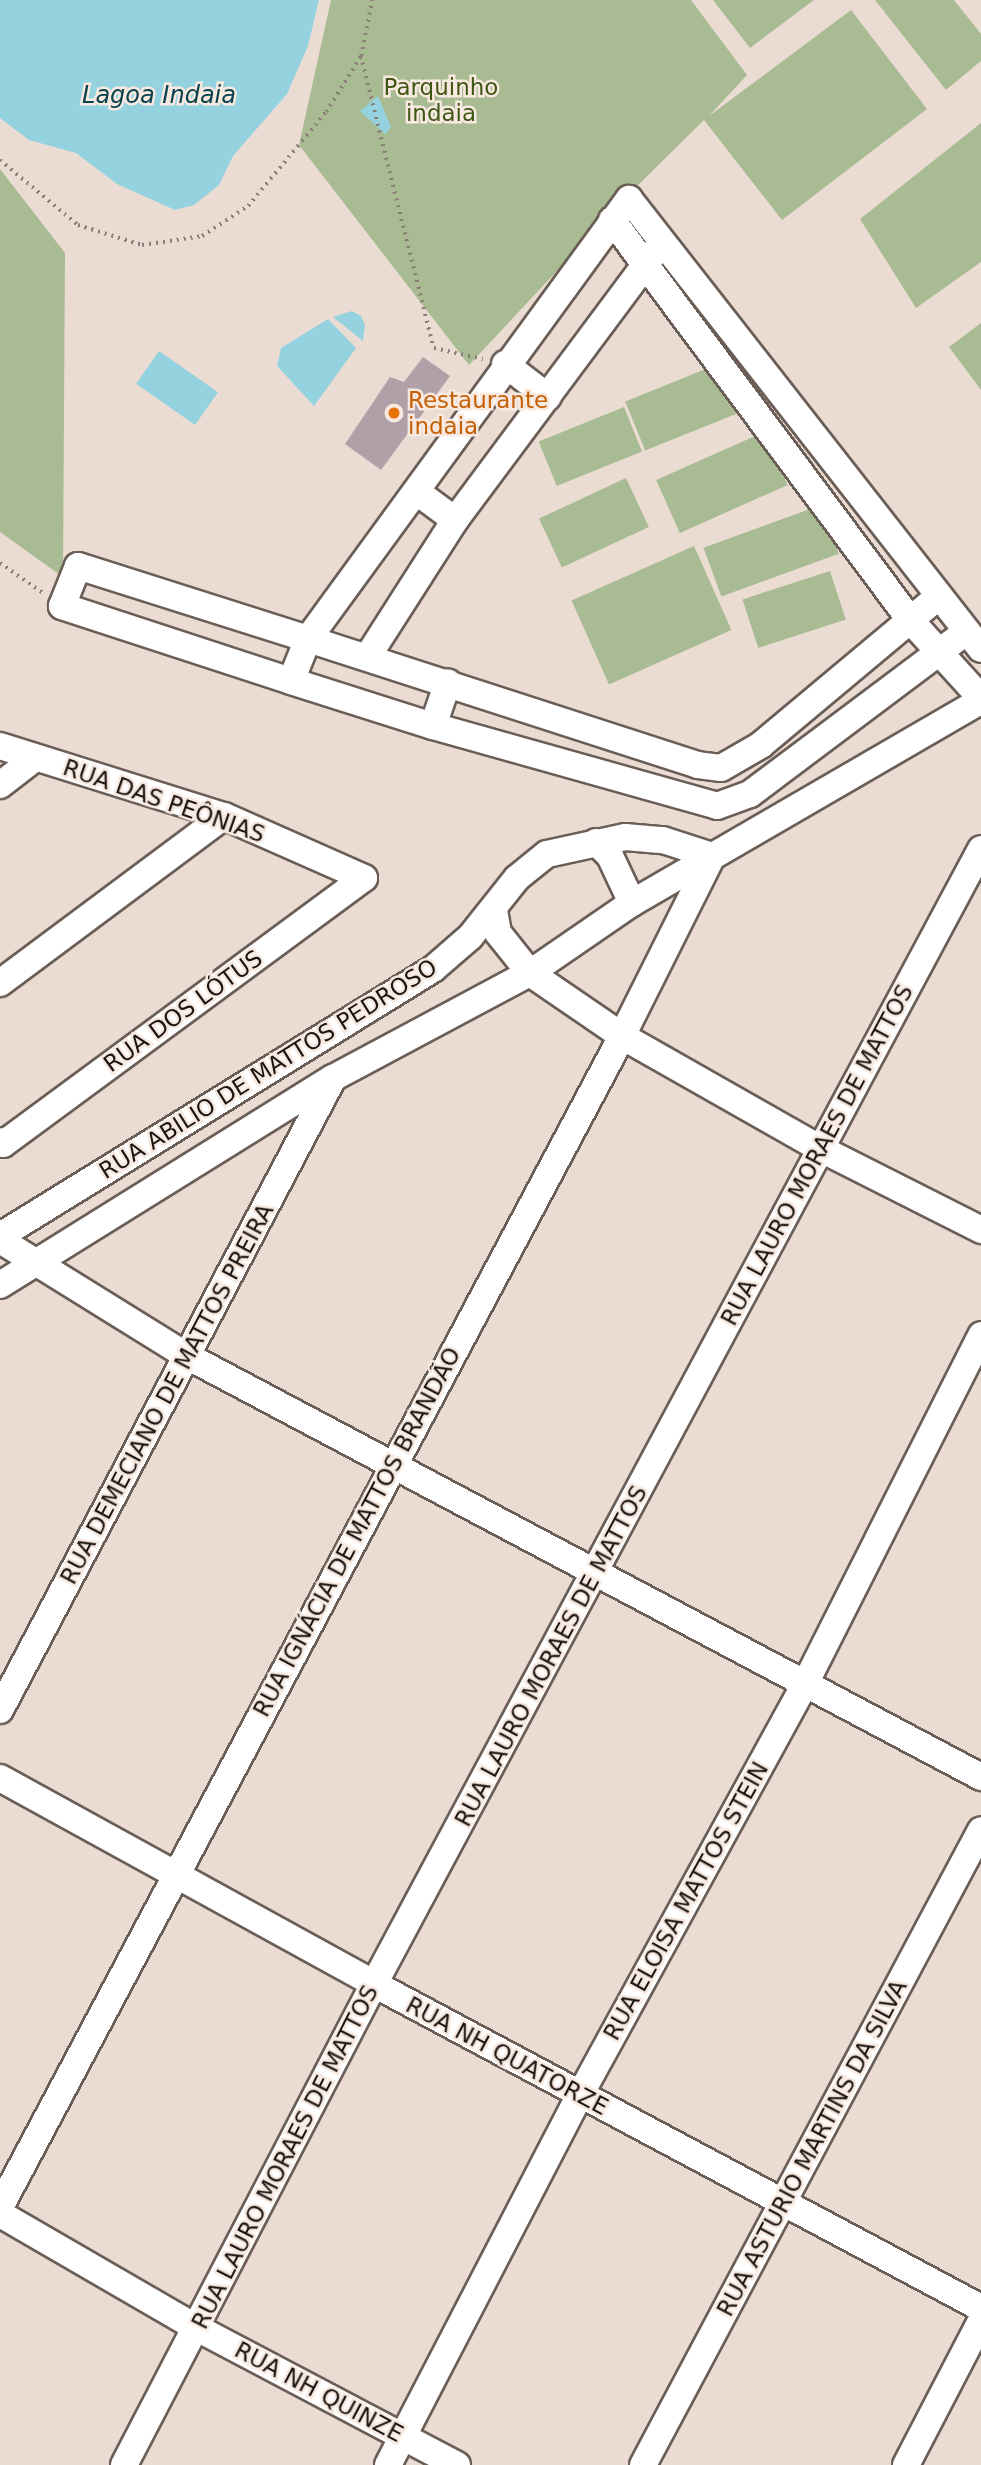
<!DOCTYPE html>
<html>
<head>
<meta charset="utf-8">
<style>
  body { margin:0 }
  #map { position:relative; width:981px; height:2465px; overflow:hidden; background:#ebdcd3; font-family:"DejaVu Sans",sans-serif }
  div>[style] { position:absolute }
  .green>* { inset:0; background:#a9bb93; transform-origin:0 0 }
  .water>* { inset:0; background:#95d2e0; transform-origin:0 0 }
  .building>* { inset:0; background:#b0a0a7 }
  .path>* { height:3.5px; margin-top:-1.75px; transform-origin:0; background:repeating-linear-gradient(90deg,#897e78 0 2px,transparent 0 7px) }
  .roads { filter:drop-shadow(2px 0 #6a5e56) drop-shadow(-2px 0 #6a5e56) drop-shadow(0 2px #6a5e56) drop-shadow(0 -2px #6a5e56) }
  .minor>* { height:26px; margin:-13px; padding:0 13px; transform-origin:13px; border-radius:13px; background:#fff }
  .dots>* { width:19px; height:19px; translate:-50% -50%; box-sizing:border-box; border:4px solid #f8e9e0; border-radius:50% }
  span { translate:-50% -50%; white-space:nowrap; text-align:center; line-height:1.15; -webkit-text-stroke:5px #f8e9e0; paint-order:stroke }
  .park-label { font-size:23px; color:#3f5715 }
  .food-label { font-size:23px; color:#c56008 }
  .left { translate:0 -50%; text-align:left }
  .street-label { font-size:23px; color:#1a1512 }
  .water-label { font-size:24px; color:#08424c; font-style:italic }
</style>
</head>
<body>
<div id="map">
  <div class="green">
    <div style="clip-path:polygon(331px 0,691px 0,747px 75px,709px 116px,851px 10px,927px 109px,782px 220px,704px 120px,627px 196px,469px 365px,299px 145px)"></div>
    <div style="clip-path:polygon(713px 0,814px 0,750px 48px)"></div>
    <div style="clip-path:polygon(875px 0,954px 0,981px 34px,981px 61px,946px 90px)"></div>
    <div style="clip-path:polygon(981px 123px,981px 262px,916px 308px,860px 219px)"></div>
    <div style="clip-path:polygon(0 169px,65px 253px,63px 577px,0 532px)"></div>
    <div style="clip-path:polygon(981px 323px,981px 390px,949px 347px)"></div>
    <div style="left:718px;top:364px;width:53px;height:100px;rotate:68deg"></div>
    <div style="left:624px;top:407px;width:48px;height:92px;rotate:68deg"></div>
    <div style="left:764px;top:432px;width:58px;height:118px;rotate:66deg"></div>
    <div style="left:626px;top:478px;width:54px;height:96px;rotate:65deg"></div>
    <div style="left:821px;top:505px;width:52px;height:125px;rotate:70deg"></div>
    <div style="left:694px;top:546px;width:92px;height:134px;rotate:66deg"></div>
    <div style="left:830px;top:571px;width:51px;height:92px;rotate:72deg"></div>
  </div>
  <div class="water">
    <div style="clip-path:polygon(0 0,319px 0,308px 46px,287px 94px,233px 156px,219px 185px,194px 205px,175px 210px,117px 184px,76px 153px,29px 140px,0 118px)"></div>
    <div style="clip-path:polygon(378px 96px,391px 127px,385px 134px,360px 111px)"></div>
    <div style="clip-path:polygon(352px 311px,361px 316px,365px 325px,363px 341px,333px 317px)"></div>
    <div style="clip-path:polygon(328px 319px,356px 348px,314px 406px,277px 366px,281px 348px)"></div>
    <div style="left:159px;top:351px;width:72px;height:40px;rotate:35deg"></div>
  </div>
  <div class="building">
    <div style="clip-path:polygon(423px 357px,450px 376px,381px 470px,345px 444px,390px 377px,404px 382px)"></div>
  </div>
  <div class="path">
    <div style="left:361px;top:56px;width:301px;rotate:76deg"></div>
    <div style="left:434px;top:348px;width:50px;rotate:12.7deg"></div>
    <div style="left:0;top:160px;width:102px;rotate:39.8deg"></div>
    <div style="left:78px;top:225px;width:67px;rotate:17.4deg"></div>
    <div style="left:142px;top:245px;width:61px;rotate:-8.5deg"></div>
    <div style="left:202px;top:236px;width:55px;rotate:-33.1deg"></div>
    <div style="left:248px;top:206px;width:122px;rotate:-50.3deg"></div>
    <div style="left:326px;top:112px;width:66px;rotate:-58deg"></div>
    <div style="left:361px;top:56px;width:57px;rotate:-78.9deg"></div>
    <div style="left:0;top:563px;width:52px;rotate:34.9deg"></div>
  </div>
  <div class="roads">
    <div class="minor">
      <div style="left:612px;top:220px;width:500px;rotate:53.29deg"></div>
      <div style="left:911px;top:621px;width:104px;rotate:47.7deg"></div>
      <div style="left:505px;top:364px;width:54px;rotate:37.5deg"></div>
      <div style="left:417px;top:492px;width:47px;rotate:36.4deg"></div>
      <div style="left:939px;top:596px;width:232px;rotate:140.1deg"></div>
      <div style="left:761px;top:745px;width:46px;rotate:150.1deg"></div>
      <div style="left:721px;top:768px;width:23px;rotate:-173deg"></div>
      <div style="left:698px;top:765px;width:410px;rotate:-162.1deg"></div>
      <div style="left:308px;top:639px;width:45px;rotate:112deg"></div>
      <div style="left:291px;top:681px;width:149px;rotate:17.6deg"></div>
      <div style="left:433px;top:726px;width:295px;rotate:15.7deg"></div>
      <div style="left:717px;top:806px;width:35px;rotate:-20deg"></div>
      <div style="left:750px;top:794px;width:271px;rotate:-36.9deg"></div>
      <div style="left:368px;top:656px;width:161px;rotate:-57.4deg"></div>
      <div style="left:455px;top:520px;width:338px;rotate:-53.3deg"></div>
      <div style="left:291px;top:681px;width:241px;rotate:-161.9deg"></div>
      <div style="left:62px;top:606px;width:43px;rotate:-68.2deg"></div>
      <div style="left:78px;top:566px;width:241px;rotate:17.6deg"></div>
      <div style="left:308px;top:639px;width:545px;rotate:-53.89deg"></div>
      <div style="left:629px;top:199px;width:571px;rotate:51.97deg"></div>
      <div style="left:433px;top:726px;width:46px;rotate:-71.2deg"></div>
      <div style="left:0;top:746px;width:235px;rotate:17.4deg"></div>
      <div style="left:224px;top:816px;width:153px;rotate:23.9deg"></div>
      <div style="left:364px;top:878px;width:448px;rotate:143.6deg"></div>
      <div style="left:3px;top:1144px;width:4px;rotate:-135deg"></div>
      <div style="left:0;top:785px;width:44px;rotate:-37.6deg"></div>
      <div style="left:596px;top:842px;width:20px;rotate:45deg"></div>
      <div style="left:610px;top:856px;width:52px;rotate:64.9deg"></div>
      <div style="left:494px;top:910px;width:23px;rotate:80deg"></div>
      <div style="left:498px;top:933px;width:51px;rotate:51.3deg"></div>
      <div style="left:530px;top:973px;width:112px;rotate:34.4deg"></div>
      <div style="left:622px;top:1036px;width:227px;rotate:29.6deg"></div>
      <div style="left:819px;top:1148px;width:182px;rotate:26.8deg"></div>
      <div style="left:0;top:983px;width:279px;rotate:-36.7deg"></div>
      <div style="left:0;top:1236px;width:509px;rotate:-31.66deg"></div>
      <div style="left:433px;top:969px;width:49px;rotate:-40.9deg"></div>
      <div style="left:470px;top:937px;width:75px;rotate:-51.5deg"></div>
      <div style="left:517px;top:878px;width:38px;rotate:-39deg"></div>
      <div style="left:547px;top:854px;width:80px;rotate:-12.3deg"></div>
      <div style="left:625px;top:837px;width:38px;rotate:5deg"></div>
      <div style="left:663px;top:840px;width:52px;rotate:18.1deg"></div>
      <div style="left:0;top:1240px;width:220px;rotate:31.8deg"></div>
      <div style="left:187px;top:1356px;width:899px;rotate:27.93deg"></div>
      <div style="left:0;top:1285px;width:392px;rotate:-31.9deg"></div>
      <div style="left:333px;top:1078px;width:223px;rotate:-28.1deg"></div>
      <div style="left:530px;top:973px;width:124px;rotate:-34.5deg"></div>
      <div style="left:632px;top:903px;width:403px;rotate:-30.1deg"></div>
      <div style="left:0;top:1710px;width:712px;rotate:-62.21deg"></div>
      <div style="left:0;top:1778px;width:427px;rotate:28.8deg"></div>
      <div style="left:374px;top:1984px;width:688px;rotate:28.09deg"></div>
      <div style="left:0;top:2207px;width:1326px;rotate:-62.02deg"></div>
      <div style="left:622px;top:1036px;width:201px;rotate:-63.4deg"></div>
      <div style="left:0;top:2214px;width:228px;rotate:30.1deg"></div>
      <div style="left:197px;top:2328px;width:294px;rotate:27.8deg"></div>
      <div style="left:124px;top:2465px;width:542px;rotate:-62.54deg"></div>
      <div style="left:374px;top:1984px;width:1287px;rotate:-61.86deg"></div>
      <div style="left:388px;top:2465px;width:417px;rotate:-62.6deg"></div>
      <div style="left:580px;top:2095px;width:469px;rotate:-61.3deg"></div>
      <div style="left:805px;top:1684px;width:391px;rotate:-63.2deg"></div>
      <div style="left:643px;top:2465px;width:719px;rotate:-61.97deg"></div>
      <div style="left:906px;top:2465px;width:162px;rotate:-62.5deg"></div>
    </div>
  </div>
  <div class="dots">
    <div style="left:394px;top:413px;background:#e8710a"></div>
  </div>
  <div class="park-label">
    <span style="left:441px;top:100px">Parquinho<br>indaia</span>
  </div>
  <div class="food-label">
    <span class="left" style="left:408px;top:413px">Restaurante<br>indaia</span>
  </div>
  <div class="street-label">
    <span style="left:164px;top:801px;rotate:19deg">RUA DAS PEÔNIAS</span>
    <span style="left:183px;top:1011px;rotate:-36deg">RUA DOS LÓTUS</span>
    <span style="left:268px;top:1069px;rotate:-32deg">RUA ABILIO DE MATTOS PEDROSO</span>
    <span style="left:817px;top:1155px;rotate:-62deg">RUA LAURO MORAES DE MATTOS</span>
    <span style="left:167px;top:1394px;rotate:-62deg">RUA DEMECIANO DE MATTOS PREIRA</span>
    <span style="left:357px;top:1532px;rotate:-62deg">RUA IGNÁCIA DE MATTOS BRANDÃO</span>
    <span style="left:551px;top:1656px;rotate:-62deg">RUA LAURO MORAES DE MATTOS</span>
    <span style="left:686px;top:1901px;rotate:-61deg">RUA ELOISA MATTOS STEIN</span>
    <span style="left:507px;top:2056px;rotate:28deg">RUA NH QUATORZE</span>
    <span style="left:812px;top:2148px;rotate:-62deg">RUA ASTURIO MARTINS DA SILVA</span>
    <span style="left:285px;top:2157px;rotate:-63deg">RUA LAURO MORAES DE MATTOS</span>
    <span style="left:319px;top:2392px;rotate:28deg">RUA NH QUINZE</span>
  </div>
  <div class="water-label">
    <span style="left:159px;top:96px">Lagoa Indaia</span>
  </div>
</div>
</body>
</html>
